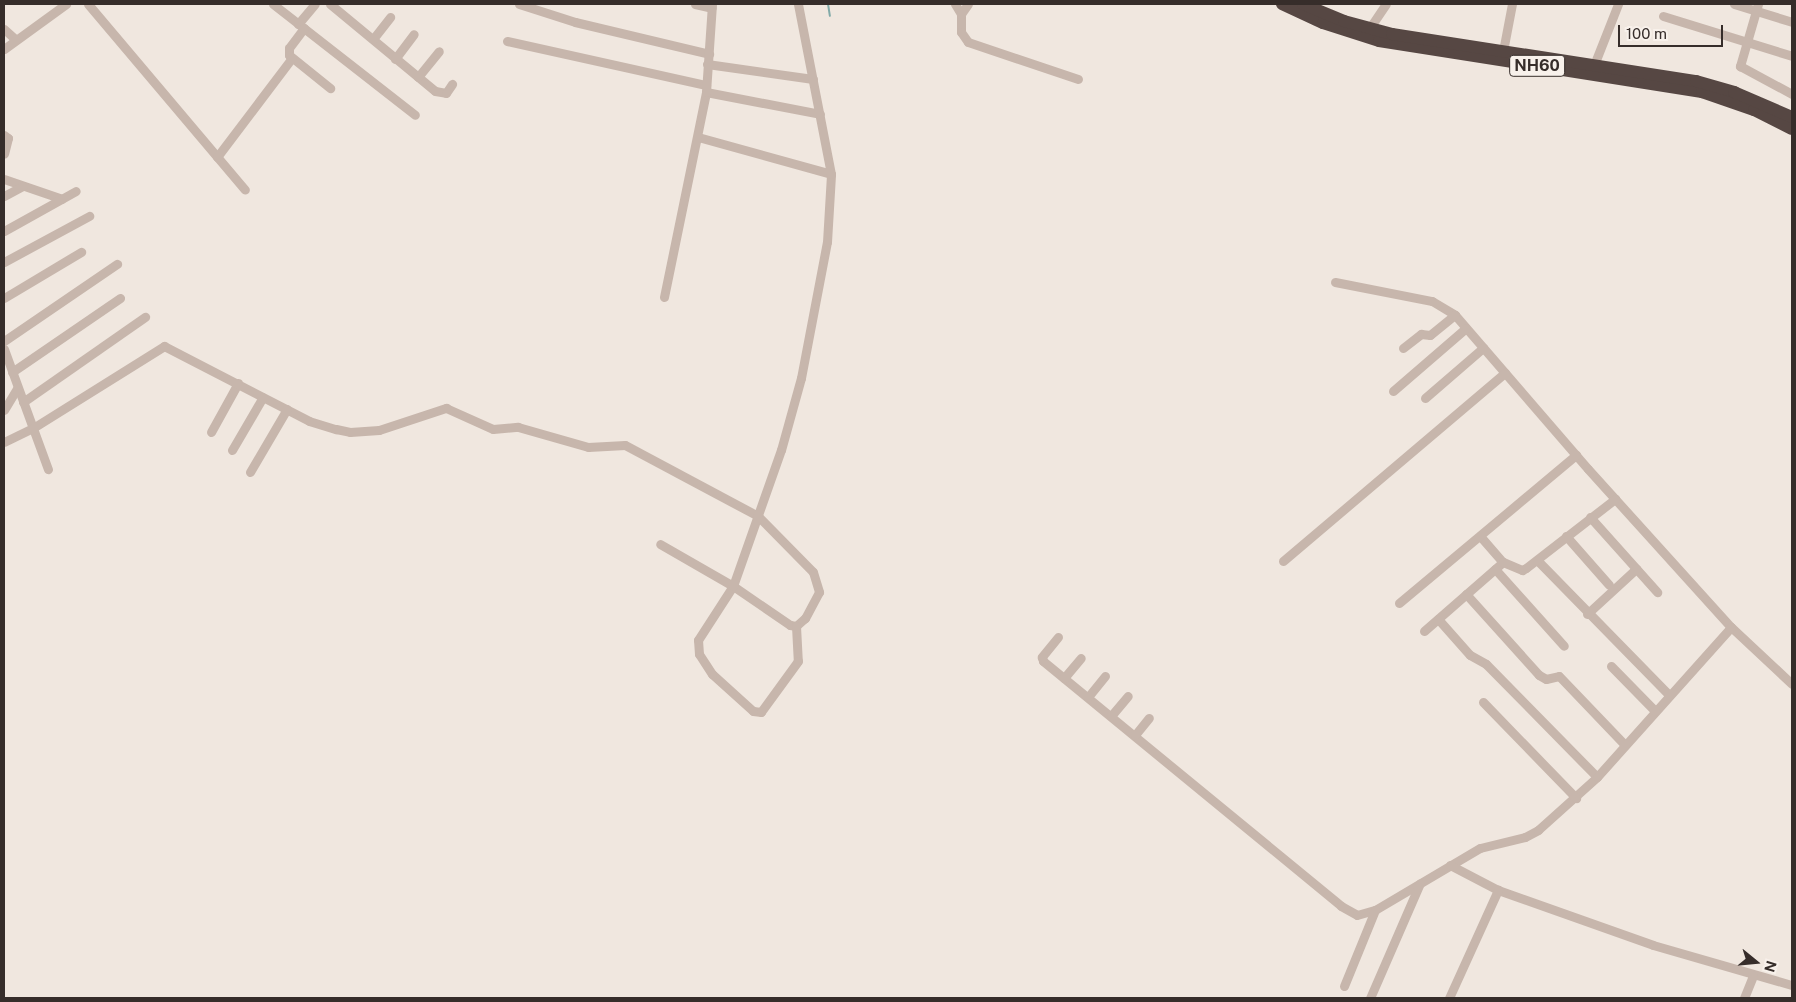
<!DOCTYPE html>
<html>
<head>
<meta charset="utf-8">
<style>
  body { margin:0 }
  #map { position:relative; width:1796px; height:1002px; overflow:hidden; background:#f0e7df; font-family:"Public Sans",sans-serif }
  div>[style] { position:absolute }
  .stream>* { height:2px; margin:-1px; padding:0 1px; transform-origin:1px; border-radius:1px; background:#81aaa8 }
  .minor>* { height:9px; margin:-4.5px; padding:0 4.5px; transform-origin:4.5px; border-radius:4.5px; background:#c7b6ac }
  .highway>* { height:12px; margin:-6px; padding:0 6px; transform-origin:6px; border-radius:6px; background:#564743 }
  span { translate:-50% -50%; white-space:nowrap; text-align:center; line-height:1.15; -webkit-text-stroke:4.5px #f8f1eb; paint-order:stroke }
  .shield-label span { padding:1px 4px; background:#f8f1eb; border:1px solid; border-radius:4px; -webkit-text-stroke-width:0 }
  .shield-label { font-size:16px; color:#362d2a; font-weight:700 }
  .frame { position:absolute; inset:0; border:5px solid #362d2a; pointer-events:none }
  .north { position:absolute; left:1731px; top:937px; width:50px; height:50px; -webkit-text-stroke:4px #f8f1eb; paint-order:stroke; rotate:107deg; font-size:14px; font-weight:700; line-height:20px; text-align:center; color:#362d2a }
  .north::after { content:''; display:block; margin:auto; width:18px; height:22px; background:#362d2a; clip-path:polygon(50% 0,100% 100%,50% 72%,0 100%) }
  .scale { position:absolute; left:1618px; top:25px; width:105px; height:22px; box-sizing:border-box; border:2px solid #362d2a; border-top:0; padding-left:6px; font-size:15px; line-height:18px; white-space:nowrap; color:#362d2a; -webkit-text-stroke:4px #f8f1eb; paint-order:stroke }
</style>
</head>
<body>
<div id="map">
  <div class="stream">
    <div style="left:828px;top:4px;width:12px;rotate:81deg"></div>
  </div>
  <div class="minor">
    <div style="left:88px;top:4px;width:243px;rotate:49.8deg"></div>
    <div style="left:273px;top:4px;width:180px;rotate:38deg"></div>
    <div style="left:330px;top:4px;width:136px;rotate:39.6deg"></div>
    <div style="left:435px;top:91px;width:11px;rotate:10deg"></div>
    <div style="left:446px;top:93px;width:11px;rotate:-56deg"></div>
    <div style="left:519px;top:4px;width:59px;rotate:17.8deg"></div>
    <div style="left:575px;top:22px;width:138px;rotate:13.4deg"></div>
    <div style="left:695px;top:4px;width:17px;rotate:13deg"></div>
    <div style="left:955px;top:4px;width:12px;rotate:59deg"></div>
    <div style="left:961px;top:14px;width:18px;rotate:90deg"></div>
    <div style="left:961px;top:32px;width:12px;rotate:55deg"></div>
    <div style="left:968px;top:42px;width:116px;rotate:18.6deg"></div>
    <div style="left:1734px;top:4px;width:61px;rotate:17.2deg"></div>
    <div style="left:1758px;top:4px;width:65px;rotate:106.2deg"></div>
    <div style="left:1740px;top:66px;width:59px;rotate:28.3deg"></div>
    <div style="left:961px;top:14px;width:12px;rotate:-55deg"></div>
    <div style="left:1663px;top:16px;width:135px;rotate:17.2deg"></div>
    <div style="left:298px;top:24px;width:26px;rotate:-50deg"></div>
    <div style="left:304px;top:28px;width:25px;rotate:127deg"></div>
    <div style="left:289px;top:48px;width:7px;rotate:90deg"></div>
    <div style="left:289px;top:55px;width:53px;rotate:38.8deg"></div>
    <div style="left:4px;top:29px;width:15px;rotate:42deg"></div>
    <div style="left:1369px;top:29px;width:30px;rotate:-56deg"></div>
    <div style="left:373px;top:39px;width:28px;rotate:-52deg"></div>
    <div style="left:507px;top:41px;width:204px;rotate:12.5deg"></div>
    <div style="left:4px;top:49px;width:77px;rotate:-36deg"></div>
    <div style="left:1503px;top:51px;width:48px;rotate:-79.2deg"></div>
    <div style="left:395px;top:59px;width:31px;rotate:-53deg"></div>
    <div style="left:707px;top:64px;width:107px;rotate:8.1deg"></div>
    <div style="left:1594px;top:65px;width:66px;rotate:-68.5deg"></div>
    <div style="left:418px;top:77px;width:33px;rotate:-51deg"></div>
    <div style="left:706px;top:92px;width:116px;rotate:10.9deg"></div>
    <div style="left:4px;top:135px;width:5px;rotate:37deg"></div>
    <div style="left:8px;top:138px;width:16px;rotate:104deg"></div>
    <div style="left:698px;top:137px;width:138px;rotate:15.5deg"></div>
    <div style="left:217px;top:157px;width:124px;rotate:-52.9deg"></div>
    <div style="left:4px;top:179px;width:61px;rotate:19deg"></div>
    <div style="left:4px;top:196px;width:21px;rotate:-28deg"></div>
    <div style="left:4px;top:231px;width:82px;rotate:-29.1deg"></div>
    <div style="left:4px;top:262px;width:97px;rotate:-28.4deg"></div>
    <div style="left:1335px;top:282px;width:99px;rotate:11.1deg"></div>
    <div style="left:1432px;top:301px;width:27px;rotate:31deg"></div>
    <div style="left:1455px;top:315px;width:203px;rotate:49.2deg"></div>
    <div style="left:1588px;top:469px;width:213px;rotate:47.9deg"></div>
    <div style="left:1731px;top:627px;width:83px;rotate:43.1deg"></div>
    <div style="left:664px;top:297px;width:209px;rotate:-78.4deg"></div>
    <div style="left:706px;top:92px;width:88px;rotate:-86.1deg"></div>
    <div style="left:4px;top:298px;width:90px;rotate:-30.9deg"></div>
    <div style="left:4px;top:341px;width:137px;rotate:-34.3deg"></div>
    <div style="left:1403px;top:348px;width:23px;rotate:-38deg"></div>
    <div style="left:1421px;top:334px;width:9px;rotate:6deg"></div>
    <div style="left:1430px;top:335px;width:32px;rotate:-39deg"></div>
    <div style="left:4px;top:349px;width:128px;rotate:69.9deg"></div>
    <div style="left:12px;top:372px;width:131px;rotate:-34.4deg"></div>
    <div style="left:1393px;top:391px;width:96px;rotate:-40.8deg"></div>
    <div style="left:1425px;top:398px;width:77px;rotate:-40.8deg"></div>
    <div style="left:23px;top:402px;width:149px;rotate:-34.9deg"></div>
    <div style="left:4px;top:410px;width:26px;rotate:-59deg"></div>
    <div style="left:211px;top:432px;width:56px;rotate:-61.1deg"></div>
    <div style="left:4px;top:442px;width:32px;rotate:-26deg"></div>
    <div style="left:33px;top:428px;width:155px;rotate:-32deg"></div>
    <div style="left:164px;top:346px;width:163px;rotate:27.3deg"></div>
    <div style="left:309px;top:421px;width:28px;rotate:17deg"></div>
    <div style="left:336px;top:429px;width:14px;rotate:12deg"></div>
    <div style="left:350px;top:432px;width:29px;rotate:-4deg"></div>
    <div style="left:379px;top:430px;width:71px;rotate:-18.2deg"></div>
    <div style="left:446px;top:408px;width:51px;rotate:24.1deg"></div>
    <div style="left:493px;top:429px;width:25px;rotate:-5deg"></div>
    <div style="left:518px;top:427px;width:73px;rotate:15.9deg"></div>
    <div style="left:588px;top:447px;width:37px;rotate:-3deg"></div>
    <div style="left:625px;top:445px;width:151px;rotate:28.1deg"></div>
    <div style="left:758px;top:516px;width:78px;rotate:45.5deg"></div>
    <div style="left:813px;top:572px;width:21px;rotate:73deg"></div>
    <div style="left:819px;top:592px;width:30px;rotate:118deg"></div>
    <div style="left:805px;top:618px;width:12px;rotate:138deg"></div>
    <div style="left:796px;top:626px;width:6px;rotate:-171deg"></div>
    <div style="left:790px;top:625px;width:69px;rotate:-145.6deg"></div>
    <div style="left:733px;top:586px;width:84px;rotate:-150.1deg"></div>
    <div style="left:232px;top:450px;width:61px;rotate:-59.7deg"></div>
    <div style="left:250px;top:472px;width:73px;rotate:-59.6deg"></div>
    <div style="left:1590px;top:517px;width:101px;rotate:48.2deg"></div>
    <div style="left:1480px;top:536px;width:35px;rotate:49deg"></div>
    <div style="left:1566px;top:536px;width:65px;rotate:48.7deg"></div>
    <div style="left:1537px;top:560px;width:189px;rotate:45.6deg"></div>
    <div style="left:1283px;top:561px;width:291px;rotate:-40.3deg"></div>
    <div style="left:1495px;top:569px;width:103px;rotate:48.1deg"></div>
    <div style="left:1466px;top:594px;width:109px;rotate:48deg"></div>
    <div style="left:1539px;top:675px;width:8px;rotate:30deg"></div>
    <div style="left:1546px;top:679px;width:13px;rotate:-13deg"></div>
    <div style="left:1559px;top:676px;width:95px;rotate:46.3deg"></div>
    <div style="left:1399px;top:603px;width:231px;rotate:-39.9deg"></div>
    <div style="left:1587px;top:614px;width:67px;rotate:-42.6deg"></div>
    <div style="left:1438px;top:619px;width:48px;rotate:48.4deg"></div>
    <div style="left:1470px;top:655px;width:18px;rotate:29deg"></div>
    <div style="left:1486px;top:664px;width:158px;rotate:45.5deg"></div>
    <div style="left:796px;top:626px;width:35px;rotate:87deg"></div>
    <div style="left:798px;top:661px;width:63px;rotate:126deg"></div>
    <div style="left:761px;top:712px;width:8px;rotate:-173deg"></div>
    <div style="left:753px;top:711px;width:55px;rotate:-137.9deg"></div>
    <div style="left:712px;top:674px;width:24px;rotate:-123deg"></div>
    <div style="left:699px;top:654px;width:14px;rotate:-94deg"></div>
    <div style="left:698px;top:640px;width:64px;rotate:-57.1deg"></div>
    <div style="left:733px;top:586px;width:144px;rotate:-70.6deg"></div>
    <div style="left:781px;top:450px;width:75px;rotate:-74.5deg"></div>
    <div style="left:801px;top:378px;width:138px;rotate:-79.2deg"></div>
    <div style="left:827px;top:242px;width:68px;rotate:-86.6deg"></div>
    <div style="left:831px;top:174px;width:173px;rotate:-101deg"></div>
    <div style="left:1424px;top:631px;width:105px;rotate:-41.1deg"></div>
    <div style="left:1503px;top:562px;width:21px;rotate:23deg"></div>
    <div style="left:1522px;top:570px;width:4px;rotate:-27deg"></div>
    <div style="left:1526px;top:568px;width:113px;rotate:-37.8deg"></div>
    <div style="left:1058px;top:637px;width:26px;rotate:129deg"></div>
    <div style="left:1042px;top:657px;width:4px;rotate:76deg"></div>
    <div style="left:1043px;top:661px;width:386px;rotate:39.4deg"></div>
    <div style="left:1341px;top:906px;width:18px;rotate:29deg"></div>
    <div style="left:1357px;top:915px;width:19px;rotate:-16deg"></div>
    <div style="left:1375px;top:910px;width:122px;rotate:-30.6deg"></div>
    <div style="left:1480px;top:848px;width:46px;rotate:-13.7deg"></div>
    <div style="left:1525px;top:837px;width:15px;rotate:-28deg"></div>
    <div style="left:1538px;top:830px;width:79px;rotate:-41.9deg"></div>
    <div style="left:1597px;top:777px;width:201px;rotate:-48.2deg"></div>
    <div style="left:1611px;top:666px;width:63px;rotate:45.6deg"></div>
    <div style="left:1064px;top:678px;width:26px;rotate:-50deg"></div>
    <div style="left:1088px;top:697px;width:27px;rotate:-51deg"></div>
    <div style="left:1483px;top:702px;width:134px;rotate:45.9deg"></div>
    <div style="left:1111px;top:716px;width:26px;rotate:-50deg"></div>
    <div style="left:1135px;top:735px;width:22px;rotate:-51deg"></div>
    <div style="left:1450px;top:865px;width:54px;rotate:27.5deg"></div>
    <div style="left:1498px;top:890px;width:164px;rotate:19.5deg"></div>
    <div style="left:1653px;top:945px;width:145px;rotate:16.1deg"></div>
    <div style="left:1344px;top:986px;width:82px;rotate:-67.8deg"></div>
    <div style="left:1370px;top:998px;width:125px;rotate:-66.5deg"></div>
    <div style="left:1449px;top:998px;width:119px;rotate:-65.6deg"></div>
    <div style="left:1744px;top:998px;width:24px;rotate:-68deg"></div>
  </div>
  <div class="highway">
    <div style="left:1282px;top:4px;width:45px;rotate:24.9deg"></div>
    <div style="left:1323px;top:23px;width:59px;rotate:17.8deg"></div>
    <div style="left:1379px;top:41px;width:327px;rotate:9deg"></div>
    <div style="left:1702px;top:92px;width:55px;rotate:19.1deg"></div>
    <div style="left:1754px;top:110px;width:42px;rotate:26.6deg"></div>
    <div style="left:1303px;top:4px;width:44px;rotate:22.5deg"></div>
    <div style="left:1344px;top:21px;width:50px;rotate:15.2deg"></div>
    <div style="left:1392px;top:34px;width:308px;rotate:8.8deg"></div>
    <div style="left:1696px;top:81px;width:40px;rotate:16deg"></div>
    <div style="left:1734px;top:92px;width:63px;rotate:23.3deg"></div>
  </div>
  <div class="shield-label">
    <span style="left:1537px;top:66px">NH60</span>
  </div>
  <div class="frame"></div>
  <div class="north">N</div>
  <div class="scale">100 m</div>
</div>
</body>
</html>
